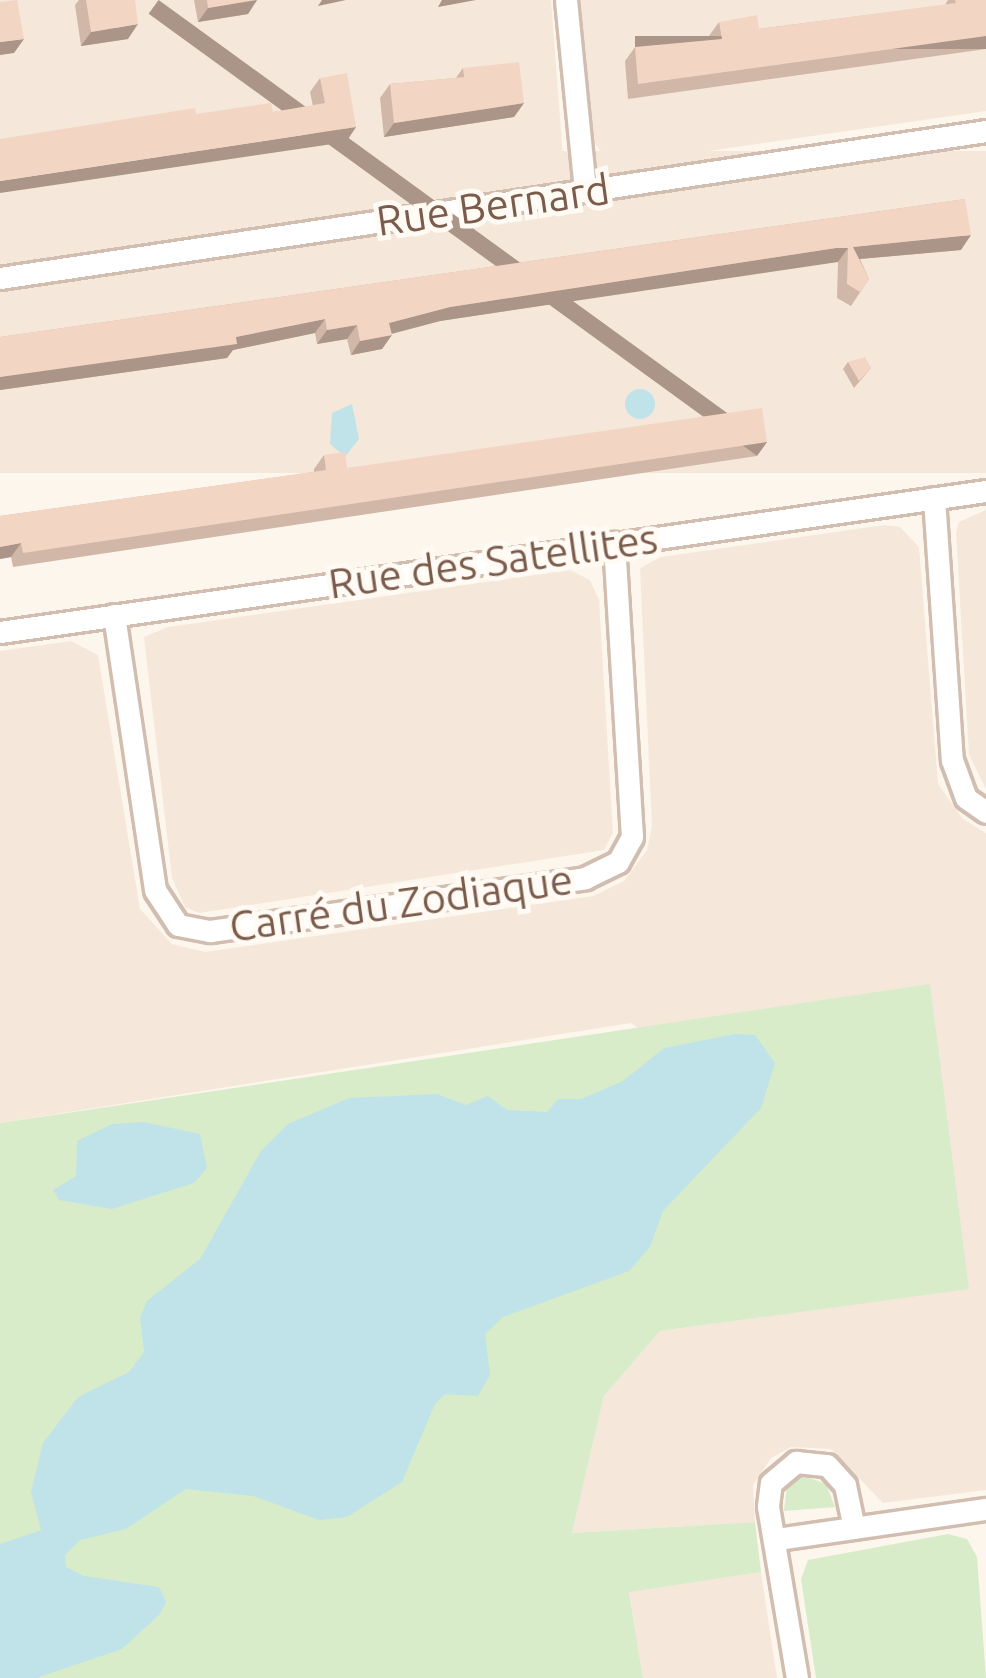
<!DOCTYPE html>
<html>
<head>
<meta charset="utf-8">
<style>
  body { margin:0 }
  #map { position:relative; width:986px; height:1678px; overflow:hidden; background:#fdf6ec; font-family:Ubuntu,sans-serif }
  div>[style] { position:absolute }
  .residential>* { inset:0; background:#f5e8da; transform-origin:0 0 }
  .green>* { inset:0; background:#d8ecc9 }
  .water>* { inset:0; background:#bfe3e8 }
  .round { border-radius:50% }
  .roads { filter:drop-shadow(3px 0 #d1beb0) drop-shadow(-3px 0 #d1beb0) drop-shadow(0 3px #d1beb0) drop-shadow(0 -3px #d1beb0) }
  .street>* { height:21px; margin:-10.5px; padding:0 10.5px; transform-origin:10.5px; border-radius:10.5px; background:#fff }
  .wall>* { inset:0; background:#d1b7a8 }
  .shaded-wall>* { inset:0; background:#aa9588; transform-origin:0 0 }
  .building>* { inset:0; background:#f3d5c3 }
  span { translate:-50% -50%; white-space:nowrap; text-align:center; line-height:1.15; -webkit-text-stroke:10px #fffaf3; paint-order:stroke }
  .street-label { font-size:42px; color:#7a5c4d }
</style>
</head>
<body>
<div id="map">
  <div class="residential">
    <div style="clip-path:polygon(0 0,551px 0,563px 157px,541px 178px,0 258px)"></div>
    <div style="clip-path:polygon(577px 0,986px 0,986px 111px,612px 165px,592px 140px)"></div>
    <div style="left:986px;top:151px;width:322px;height:997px;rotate:90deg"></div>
    <div style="clip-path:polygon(986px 510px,986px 789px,969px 755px,956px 533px,959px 522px)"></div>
    <div style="clip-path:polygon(884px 525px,900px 527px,919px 547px,938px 784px,963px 819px,986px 833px,986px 1490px,883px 1503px,831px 1449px,791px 1447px,771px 1458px,753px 1485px,755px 1522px,572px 1533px,604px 1396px,660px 1331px,969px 1288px,631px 1023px,0 1123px,0 651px,71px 641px,98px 655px,140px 909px,172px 944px,205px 952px,593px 896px,624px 881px,647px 850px,652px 826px,640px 568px,661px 557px)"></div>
    <div style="clip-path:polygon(570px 570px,590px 580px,599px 600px,613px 833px,604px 850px,199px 913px,185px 907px,172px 878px,144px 637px,168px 627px)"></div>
    <div style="clip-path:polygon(761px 1572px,777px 1678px,643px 1678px,629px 1591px)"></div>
  </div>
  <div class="green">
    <div style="clip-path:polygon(930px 984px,969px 1289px,660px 1331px,604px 1396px,572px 1533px,755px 1522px,761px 1572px,629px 1592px,643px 1678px,0 1678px,0 1123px)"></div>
    <div style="clip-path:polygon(802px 1475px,826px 1484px,835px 1507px,784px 1511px,787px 1485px)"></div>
    <div style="clip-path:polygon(948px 1534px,967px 1539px,977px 1557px,986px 1678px,816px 1678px,801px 1579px,808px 1560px)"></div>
  </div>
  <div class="water">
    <div class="round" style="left:625px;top:389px;width:30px;height:30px"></div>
    <div style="clip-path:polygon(352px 404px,359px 439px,345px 457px,330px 444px,332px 413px)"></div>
    <div style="clip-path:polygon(735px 1034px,755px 1035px,775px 1063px,761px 1108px,663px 1211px,650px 1247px,629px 1271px,503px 1317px,485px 1334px,490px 1375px,478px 1396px,445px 1394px,435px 1404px,402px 1482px,347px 1517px,319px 1520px,253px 1496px,186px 1489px,126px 1529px,80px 1540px,65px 1555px,66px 1567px,84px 1576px,159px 1587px,166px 1602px,159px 1615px,122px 1649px,36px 1678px,0 1678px,0 1544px,41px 1530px,31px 1492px,43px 1443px,78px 1397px,129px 1372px,144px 1352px,140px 1318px,147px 1301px,200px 1259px,261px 1151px,288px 1124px,349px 1098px,395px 1096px,437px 1094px,466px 1105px,488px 1096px,507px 1110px,547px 1112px,558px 1099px,581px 1099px,623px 1081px,664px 1048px)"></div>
    <div style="clip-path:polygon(144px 1122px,200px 1134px,207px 1168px,194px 1183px,112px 1209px,59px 1200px,53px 1190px,76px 1176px,77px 1141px,112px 1124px)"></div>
  </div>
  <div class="roads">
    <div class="street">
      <div style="left:566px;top:0;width:192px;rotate:84.3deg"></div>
      <div style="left:0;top:278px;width:997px;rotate:-8.48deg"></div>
      <div style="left:934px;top:498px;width:263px;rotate:86.1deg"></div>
      <div style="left:952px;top:760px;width:40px;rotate:69.8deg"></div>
      <div style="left:966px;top:798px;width:24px;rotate:35deg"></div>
      <div style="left:114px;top:615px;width:278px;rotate:81.5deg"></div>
      <div style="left:155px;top:890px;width:42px;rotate:56.7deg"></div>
      <div style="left:178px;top:925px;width:33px;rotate:11deg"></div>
      <div style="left:210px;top:931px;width:379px;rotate:-8deg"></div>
      <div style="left:585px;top:878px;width:37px;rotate:-26deg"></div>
      <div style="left:618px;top:862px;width:29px;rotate:-61deg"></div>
      <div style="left:632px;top:837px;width:295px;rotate:-93.5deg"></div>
      <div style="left:0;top:632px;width:996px;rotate:-8.14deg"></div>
      <div style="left:777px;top:1539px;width:211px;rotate:-8.2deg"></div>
      <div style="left:797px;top:1678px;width:174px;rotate:-99.6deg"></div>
      <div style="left:768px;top:1506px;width:23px;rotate:-83deg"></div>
      <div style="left:771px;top:1483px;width:33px;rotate:-40deg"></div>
      <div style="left:796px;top:1462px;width:31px;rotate:6deg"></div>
      <div style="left:827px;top:1465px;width:27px;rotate:48deg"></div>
      <div style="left:845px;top:1485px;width:44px;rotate:78.2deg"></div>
    </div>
  </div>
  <div class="wall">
    <div style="clip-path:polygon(79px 0,86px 0,128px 39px,81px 46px,75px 5px)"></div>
    <div style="clip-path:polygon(194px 0,257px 0,248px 14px,198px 22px)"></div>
    <div style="clip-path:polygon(948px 0,986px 0,986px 49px,628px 99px,625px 61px,635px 47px,710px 40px,709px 36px,719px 22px,759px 29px,945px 5px)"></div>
    <div style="clip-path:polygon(463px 68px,524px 103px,514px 117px,384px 137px,380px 98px,390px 84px,456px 78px)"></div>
    <div style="clip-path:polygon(320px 78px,356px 127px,346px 142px,196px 114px,273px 112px,313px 106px,310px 92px)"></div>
    <div style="clip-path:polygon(965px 199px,961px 250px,860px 259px,869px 279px,851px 306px,837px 298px,838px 262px,826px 262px,440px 321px,392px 334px,382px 349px,351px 355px,347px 339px,317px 344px,315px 333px,233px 350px,227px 358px,0 390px,0 337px)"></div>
    <div style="clip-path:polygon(848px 362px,871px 368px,854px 388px,843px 369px)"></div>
    <div style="clip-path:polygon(767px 442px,757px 456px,13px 567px,11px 557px,0 559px,0 516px,314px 472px,314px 469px,324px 455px,347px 468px)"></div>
  </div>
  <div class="shaded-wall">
    <div style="clip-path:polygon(257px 0,248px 14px,198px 22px,208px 8px)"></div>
    <div style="clip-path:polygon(322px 0,346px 0,318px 6px)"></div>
    <div style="clip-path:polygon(442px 0,476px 0,438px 7px)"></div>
    <div style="clip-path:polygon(138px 24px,128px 39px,81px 46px,91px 32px)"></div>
    <div style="left:986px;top:36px;width:13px;height:351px;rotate:90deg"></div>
    <div style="clip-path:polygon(24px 39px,14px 53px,0 55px,0 42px)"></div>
    <div style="clip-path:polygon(524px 103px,514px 117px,384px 137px,394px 123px)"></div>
    <div style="clip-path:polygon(356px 127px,346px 142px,0 193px,0 181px)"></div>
    <div style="clip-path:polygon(971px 235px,961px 250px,848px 260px,853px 247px)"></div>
    <div style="clip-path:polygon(836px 248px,848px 248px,838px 262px,440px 321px,379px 337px,389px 323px,450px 307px)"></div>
    <div style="clip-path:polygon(325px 319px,315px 333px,233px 350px,227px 358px,0 390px,0 377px,236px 337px)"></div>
    <div style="clip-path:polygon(357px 325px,347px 339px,317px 344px,327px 330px)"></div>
    <div style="clip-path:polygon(392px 335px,382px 349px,351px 355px,360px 341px)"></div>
    <div style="left:767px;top:442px;width:17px;height:752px;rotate:126deg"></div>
    <div style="clip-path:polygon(21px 543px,11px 557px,0 559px,0 547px)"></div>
  </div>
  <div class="building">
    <div style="clip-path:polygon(17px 0,24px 39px,0 42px,0 2px)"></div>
    <div style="clip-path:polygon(86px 0,135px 0,138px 24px,91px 32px)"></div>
    <div style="clip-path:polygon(207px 0,255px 0,208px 8px)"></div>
    <div style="clip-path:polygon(955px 0,986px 0,986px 36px,638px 84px,635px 47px,722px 39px,719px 22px,757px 15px,759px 29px,956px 3px)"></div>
    <div style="clip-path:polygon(519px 62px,524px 103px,394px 123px,390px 84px,464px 77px,463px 68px)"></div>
    <div style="clip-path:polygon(347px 73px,356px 127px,0 181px,0 139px,195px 108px,196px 114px,271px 103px,273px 112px,325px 103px,320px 78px)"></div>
    <div style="clip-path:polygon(965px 199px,971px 235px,853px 247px,869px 279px,860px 292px,847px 284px,848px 248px,836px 248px,450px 307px,389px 323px,392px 335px,360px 341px,357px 325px,327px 330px,325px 319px,236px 337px,237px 344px,0 377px,0 337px)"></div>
    <div style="clip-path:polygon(865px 357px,871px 368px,859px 381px,848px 362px)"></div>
    <div style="clip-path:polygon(762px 408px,767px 442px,23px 553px,21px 543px,0 547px,0 516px,326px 470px,324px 455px,345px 452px,347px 468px)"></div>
  </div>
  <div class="street-label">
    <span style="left:493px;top:205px;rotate:-8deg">Rue Bernard</span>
    <span style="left:493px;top:561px;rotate:-8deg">Rue des Satellites</span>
    <span style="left:401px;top:903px;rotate:-8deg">Carré du Zodiaque</span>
  </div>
</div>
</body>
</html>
